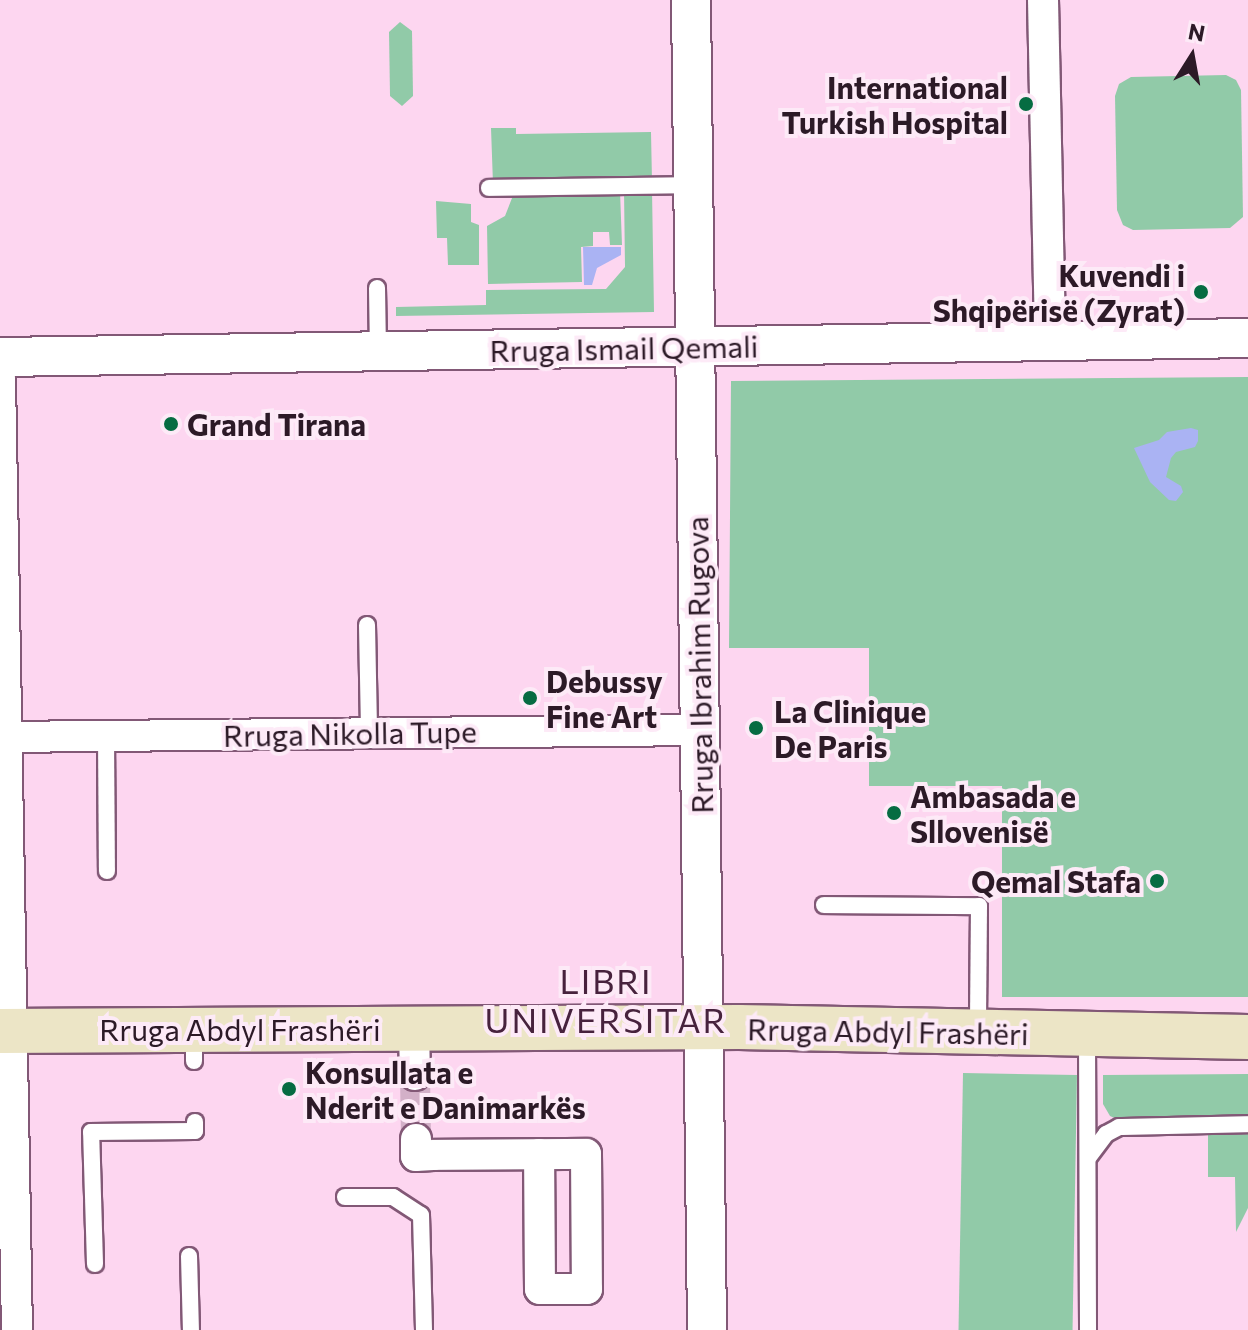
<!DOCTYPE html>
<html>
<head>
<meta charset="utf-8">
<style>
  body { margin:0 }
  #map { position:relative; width:1248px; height:1330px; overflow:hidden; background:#fdd6f0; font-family:Commissioner,sans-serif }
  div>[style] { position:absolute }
  .green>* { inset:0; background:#91caa8; transform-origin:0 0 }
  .water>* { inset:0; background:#aab3f3 }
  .minor-tunnel>* { height:30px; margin-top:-15px; transform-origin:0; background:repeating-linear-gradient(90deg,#d3b0c8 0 30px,transparent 0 45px) }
  .roads { filter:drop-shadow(2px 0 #825876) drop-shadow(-2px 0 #825876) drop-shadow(0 2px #825876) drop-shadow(0 -2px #825876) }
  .service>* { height:16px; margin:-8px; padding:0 8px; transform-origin:8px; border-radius:8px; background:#fff }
  .minor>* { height:30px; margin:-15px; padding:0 15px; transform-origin:15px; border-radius:15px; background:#fff }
  .tertiary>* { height:38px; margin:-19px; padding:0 19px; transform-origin:19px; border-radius:19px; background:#fff }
  .secondary>* { height:44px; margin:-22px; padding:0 22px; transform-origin:22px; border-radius:22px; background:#ece5c6 }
  .dots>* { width:22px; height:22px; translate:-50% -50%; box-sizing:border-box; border:4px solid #fdeaf7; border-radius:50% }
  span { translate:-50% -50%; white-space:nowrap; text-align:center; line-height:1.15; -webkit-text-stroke:8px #fdeaf7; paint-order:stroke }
  .poi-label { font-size:30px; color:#2c1a27; font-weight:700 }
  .right { translate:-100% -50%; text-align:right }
  .left { translate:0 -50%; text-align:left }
  .street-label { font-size:30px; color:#2c1a27 }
  .quarter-label { font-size:34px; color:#47223d; letter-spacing:2px }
  .north { position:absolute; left:1152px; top:16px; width:80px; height:80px; -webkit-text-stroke:6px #fdeaf7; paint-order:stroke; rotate:11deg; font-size:22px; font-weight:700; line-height:32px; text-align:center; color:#2c1a27 }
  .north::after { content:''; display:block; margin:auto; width:28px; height:36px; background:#2c1a27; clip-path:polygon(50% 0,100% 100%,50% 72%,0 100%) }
</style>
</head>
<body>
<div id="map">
  <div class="green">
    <div style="clip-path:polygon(400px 22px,412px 31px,413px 96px,402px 106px,390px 96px,389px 32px)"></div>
    <div style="clip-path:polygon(1226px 75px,1236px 80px,1241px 90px,1243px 217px,1230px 228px,1133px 230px,1123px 225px,1117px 210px,1115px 96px,1119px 84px,1131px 77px)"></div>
    <div style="clip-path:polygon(491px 128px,516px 128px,516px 134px,651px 132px,652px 181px,493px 184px)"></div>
    <div style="clip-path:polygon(624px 190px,652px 190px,654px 312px,396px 316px,396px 307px,486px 305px,486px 290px,606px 289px,625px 267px)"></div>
    <div style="clip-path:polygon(620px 191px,622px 245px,610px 245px,609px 232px,593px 232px,593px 246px,581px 247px,582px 282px,488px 284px,487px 226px,505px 216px,514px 193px)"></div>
    <div style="clip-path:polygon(436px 201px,471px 204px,471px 222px,479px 225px,479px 265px,448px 265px,447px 238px,437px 238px)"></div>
    <div style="clip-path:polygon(1248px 377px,1248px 997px,1002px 997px,1002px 786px,869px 786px,869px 648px,729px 648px,731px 381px)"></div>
    <div style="left:963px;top:1073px;width:114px;height:257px;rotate:1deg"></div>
    <div style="clip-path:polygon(1248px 1074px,1248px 1118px,1119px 1120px,1110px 1116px,1103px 1104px,1103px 1075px)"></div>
    <div style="clip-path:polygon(1248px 1134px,1248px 1208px,1236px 1232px,1235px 1177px,1208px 1177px,1208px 1135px)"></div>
  </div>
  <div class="water">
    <div style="clip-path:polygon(583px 247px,621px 247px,621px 255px,597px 268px,592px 285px,584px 285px)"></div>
    <div style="clip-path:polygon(1191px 428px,1198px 430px,1198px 441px,1195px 447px,1176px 452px,1171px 458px,1166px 477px,1181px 486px,1183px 492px,1176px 501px,1169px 500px,1150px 482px,1134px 448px,1159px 440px,1167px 432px)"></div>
  </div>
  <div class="minor-tunnel">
    <div style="left:415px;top:1075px;width:64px;rotate:89.1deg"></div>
  </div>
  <div class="roads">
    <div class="service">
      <div style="left:489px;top:188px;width:204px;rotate:-0.8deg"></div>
      <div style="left:377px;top:288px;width:63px;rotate:89.1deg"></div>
      <div style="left:367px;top:625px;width:107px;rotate:88.9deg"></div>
      <div style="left:106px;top:736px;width:135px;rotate:89.6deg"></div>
      <div style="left:824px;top:905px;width:155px;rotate:0.4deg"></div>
      <div style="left:979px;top:906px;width:125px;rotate:90.5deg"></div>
      <div style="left:194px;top:1031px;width:30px;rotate:90deg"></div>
      <div style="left:1087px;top:1036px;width:294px;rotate:89.8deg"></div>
      <div style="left:1088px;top:1158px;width:30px;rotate:-53deg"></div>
      <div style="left:1106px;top:1134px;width:15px;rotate:-28deg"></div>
      <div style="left:1119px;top:1127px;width:129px;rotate:-1.3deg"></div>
      <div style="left:345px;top:1197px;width:48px"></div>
      <div style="left:393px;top:1197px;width:33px;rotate:33deg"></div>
      <div style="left:421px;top:1215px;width:115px;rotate:88.5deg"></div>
      <div style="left:189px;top:1256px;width:74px;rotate:88.5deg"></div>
      <div style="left:95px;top:1264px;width:132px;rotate:-91.7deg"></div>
      <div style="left:91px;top:1132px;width:104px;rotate:-0.6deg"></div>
      <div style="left:195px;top:1131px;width:9px;rotate:-90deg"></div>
    </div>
    <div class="minor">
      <div style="left:1043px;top:0;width:341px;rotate:88.8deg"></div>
      <div style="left:0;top:378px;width:952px;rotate:88.98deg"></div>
      <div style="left:0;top:737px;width:700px;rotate:-0.57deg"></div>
      <div style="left:414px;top:1029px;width:46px;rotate:88.8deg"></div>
      <div style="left:416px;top:1139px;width:17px;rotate:90deg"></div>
      <div style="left:416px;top:1156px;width:17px;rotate:-3deg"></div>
      <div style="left:433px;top:1155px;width:153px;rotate:-0.4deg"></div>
      <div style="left:586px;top:1154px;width:135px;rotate:89.6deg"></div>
      <div style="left:587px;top:1289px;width:47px;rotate:180deg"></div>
      <div style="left:540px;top:1289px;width:135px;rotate:-90.4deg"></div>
    </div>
    <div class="tertiary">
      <div style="left:691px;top:0;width:1330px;rotate:89.31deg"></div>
      <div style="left:0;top:357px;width:1248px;rotate:-0.87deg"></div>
    </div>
    <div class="secondary">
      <div style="left:0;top:1031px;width:739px;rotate:-0.31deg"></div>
      <div style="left:739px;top:1027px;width:509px;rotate:1.13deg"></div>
    </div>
  </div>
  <div class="dots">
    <div style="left:1026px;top:104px;background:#066c42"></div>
    <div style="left:1201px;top:292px;background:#066c42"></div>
    <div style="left:171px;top:424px;background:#066c42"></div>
    <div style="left:530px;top:698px;background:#066c42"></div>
    <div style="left:756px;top:728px;background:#066c42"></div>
    <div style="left:894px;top:813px;background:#066c42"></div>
    <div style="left:1157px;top:881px;background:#066c42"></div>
    <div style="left:289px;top:1089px;background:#066c42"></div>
  </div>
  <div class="poi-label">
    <span class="right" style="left:1008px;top:104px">International<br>Turkish Hospital</span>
    <span class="right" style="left:1185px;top:292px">Kuvendi i<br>Shqipërisë (Zyrat)</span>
    <span class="left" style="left:187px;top:424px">Grand Tirana</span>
    <span class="left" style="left:546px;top:698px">Debussy<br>Fine Art</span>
    <span class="left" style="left:774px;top:728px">La Clinique<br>De Paris</span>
    <span class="left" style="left:910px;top:813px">Ambasada e<br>Sllovenisë</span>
    <span class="right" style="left:1141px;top:881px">Qemal Stafa</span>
    <span class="left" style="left:305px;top:1089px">Konsullata e<br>Nderit e Danimarkës</span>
  </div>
  <div class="street-label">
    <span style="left:624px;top:348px;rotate:-1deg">Rruga Ismail Qemali</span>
    <span style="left:699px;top:665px;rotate:-91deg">Rruga Ibrahim Rugova</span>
    <span style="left:350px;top:733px;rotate:-1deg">Rruga Nikolla Tupe</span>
    <span style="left:240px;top:1029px">Rruga Abdyl Frashëri</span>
    <span style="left:888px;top:1031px;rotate:1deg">Rruga Abdyl Frashëri</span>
  </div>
  <div class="quarter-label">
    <span style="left:606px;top:1000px">LIBRI<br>UNIVERSITAR</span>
  </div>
  <div class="north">N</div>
</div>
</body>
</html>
